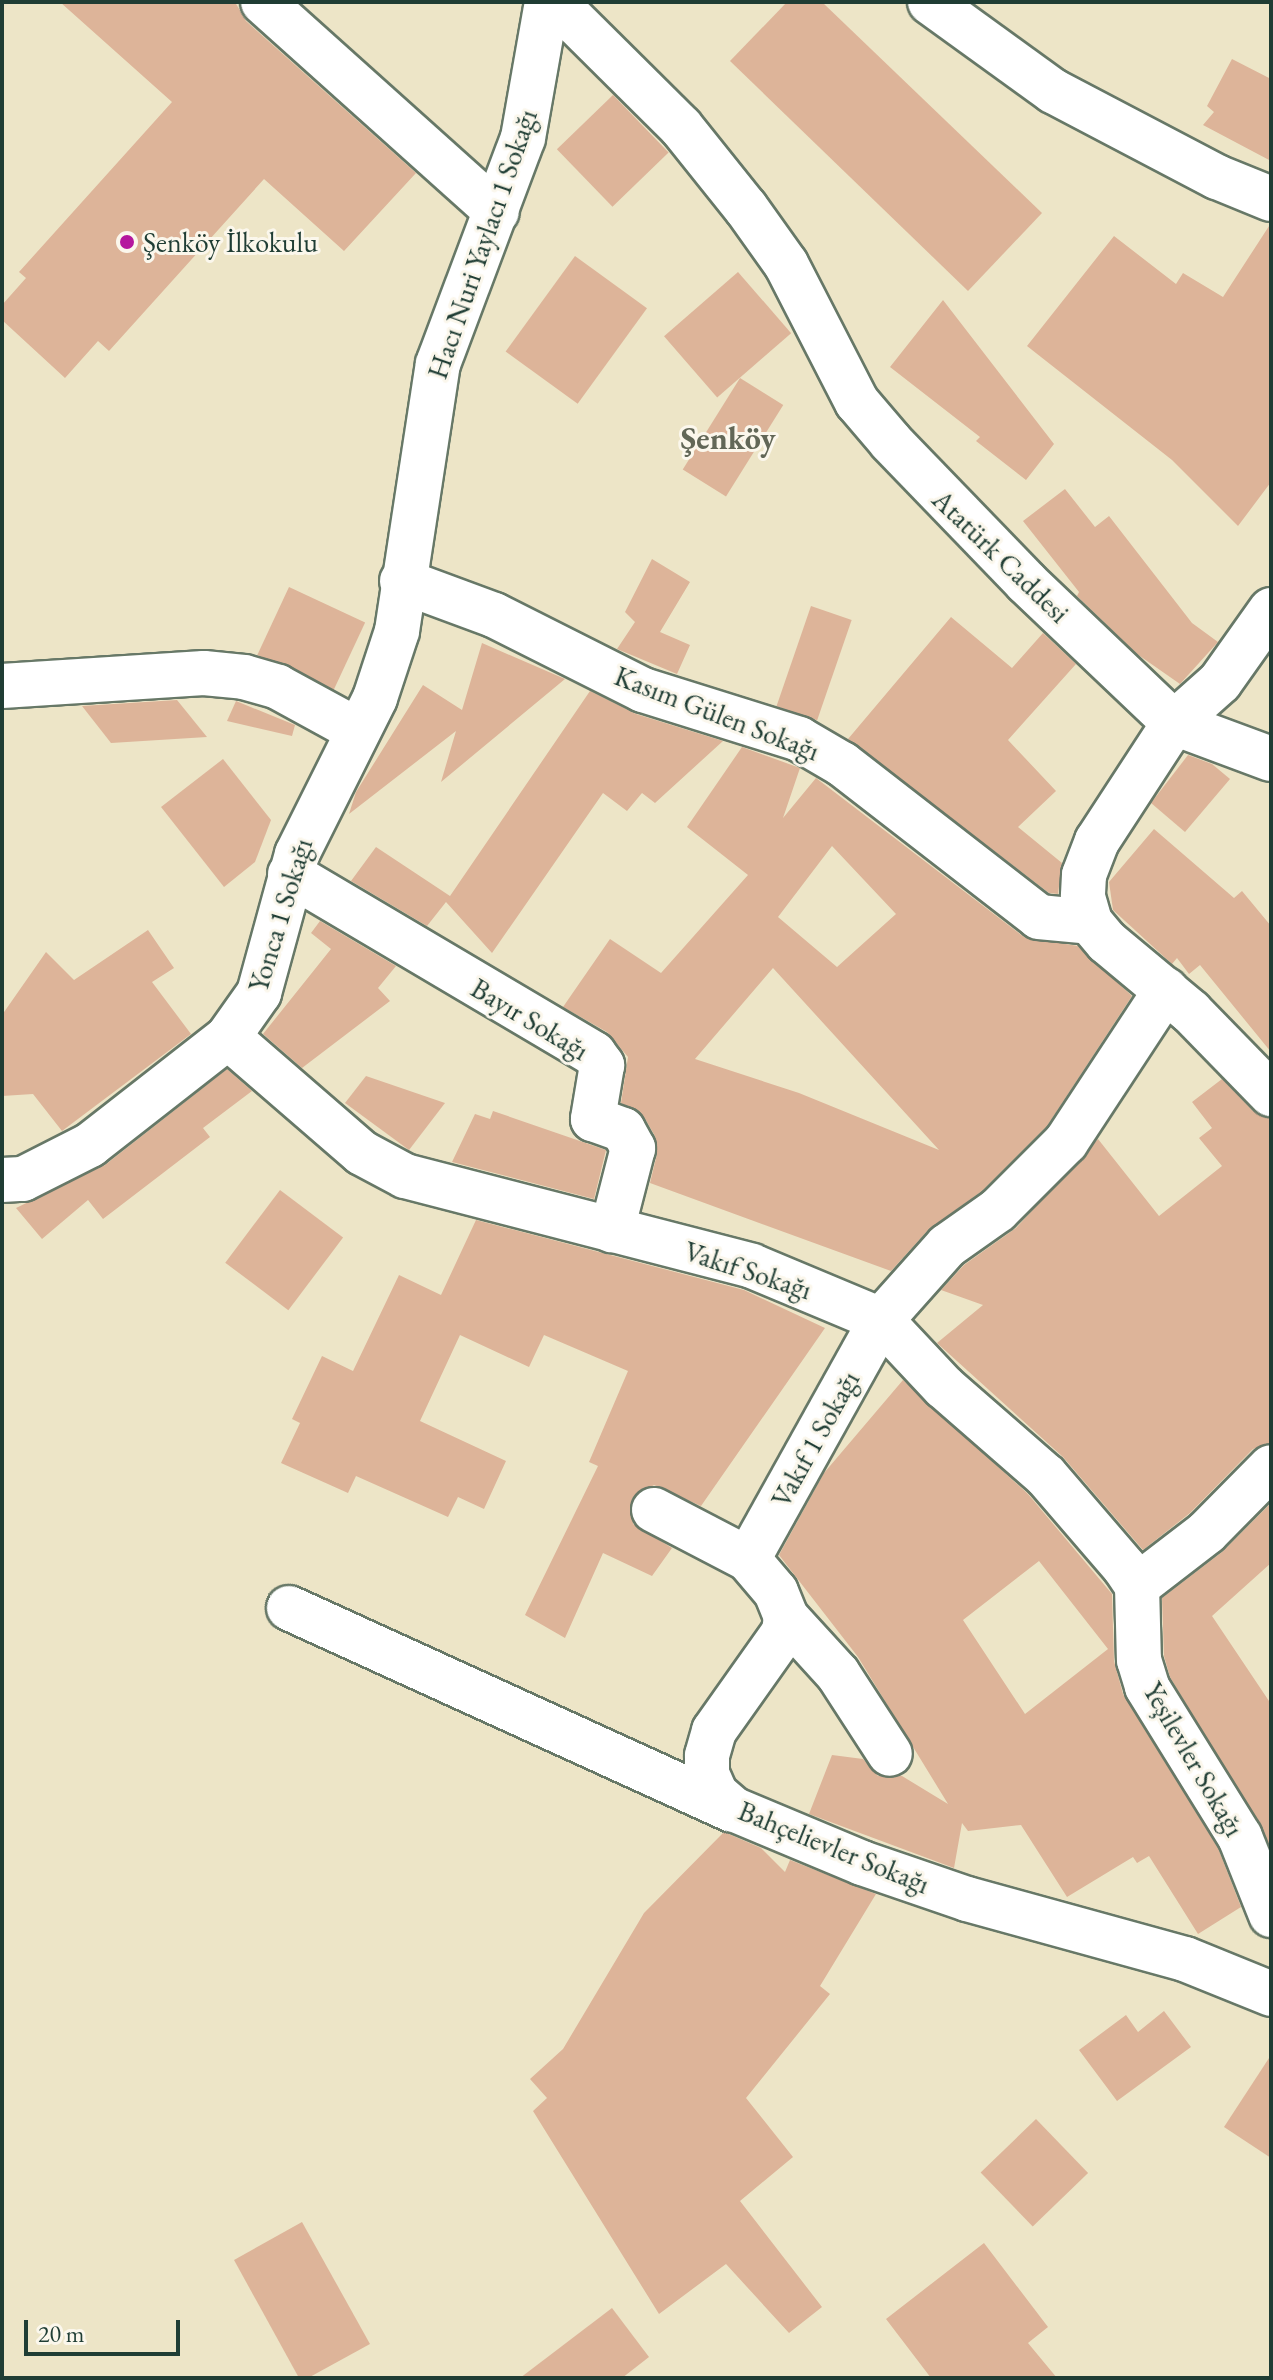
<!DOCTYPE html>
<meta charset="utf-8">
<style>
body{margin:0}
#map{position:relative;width:1273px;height:2380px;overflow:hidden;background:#ede5c7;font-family:"EB Garamond",serif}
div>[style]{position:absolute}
.building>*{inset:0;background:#ddb499;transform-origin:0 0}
.roads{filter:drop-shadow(2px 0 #677867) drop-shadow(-2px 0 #677867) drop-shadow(0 2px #677867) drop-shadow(0 -2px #677867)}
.minor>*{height:44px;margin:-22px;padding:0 22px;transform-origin:22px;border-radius:22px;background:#fff}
.dots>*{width:22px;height:22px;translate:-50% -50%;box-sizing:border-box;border:4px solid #fbf7ec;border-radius:50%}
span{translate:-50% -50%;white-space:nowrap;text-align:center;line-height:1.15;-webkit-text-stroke:6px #fbf7ec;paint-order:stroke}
.poi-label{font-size:28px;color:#1f3d34}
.left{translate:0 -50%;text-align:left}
.street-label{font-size:28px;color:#1f3d34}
.quarter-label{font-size:32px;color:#626757;font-weight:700}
.frame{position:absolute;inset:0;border:4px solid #1f3d34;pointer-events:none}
.scale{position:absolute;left:24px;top:2320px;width:156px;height:36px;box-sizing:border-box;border:4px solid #1f3d34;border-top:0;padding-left:10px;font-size:24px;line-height:28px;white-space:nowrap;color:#1f3d34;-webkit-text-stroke:6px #fbf7ec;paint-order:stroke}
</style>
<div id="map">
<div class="building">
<i style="clip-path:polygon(60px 2px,235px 2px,246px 21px,416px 173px,344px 251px,264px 179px,109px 351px,98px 341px,65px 378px,2px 320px,2px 305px,26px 278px,19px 272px,172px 102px)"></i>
<i style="clip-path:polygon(787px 2px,822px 2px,1042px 213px,968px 291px,730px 61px)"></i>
<i style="clip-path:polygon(1232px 59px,1271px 79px,1271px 161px,1203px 125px,1214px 112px,1207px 106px)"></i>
<i style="left:613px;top:95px;width:80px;height:78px;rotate:46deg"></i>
<i style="clip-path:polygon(1271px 223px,1271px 482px,1238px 526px,1172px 460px,1027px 346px,1114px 236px,1176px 284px,1183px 273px,1223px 297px)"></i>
<i style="left:575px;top:256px;width:89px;height:118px;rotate:36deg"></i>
<i style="left:738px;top:272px;width:81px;height:98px;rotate:49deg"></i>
<i style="clip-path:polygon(943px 300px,1054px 444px,1026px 480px,976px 441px,980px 437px,890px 367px)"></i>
<i style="left:740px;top:378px;width:51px;height:108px;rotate:32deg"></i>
<i style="clip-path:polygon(1065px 489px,1095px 527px,1109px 516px,1192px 623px,1218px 642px,1180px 684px,1137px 654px,1077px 596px,1079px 592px,1023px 521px)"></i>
<i style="clip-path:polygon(652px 559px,690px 582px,660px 632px,690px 645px,677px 674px,617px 649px,635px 622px,625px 612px)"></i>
<i style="left:289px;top:587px;width:84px;height:75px;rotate:25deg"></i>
<i style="left:811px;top:606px;width:43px;height:106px;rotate:19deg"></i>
<i style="clip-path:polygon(951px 617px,1012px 668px,1043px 633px,1076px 664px,1008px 740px,1056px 791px,1018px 827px,1062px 863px,1058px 894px,1049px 893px,848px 739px)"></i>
<i style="clip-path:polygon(482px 643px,565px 679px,441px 782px,456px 731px,349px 814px,356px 792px,423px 685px,462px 710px)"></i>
<i style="clip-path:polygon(590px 691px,636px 714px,723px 741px,655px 803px,642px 793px,627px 811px,603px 793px,492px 953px,446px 902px,427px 926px,351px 881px,376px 847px,450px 896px)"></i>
<i style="clip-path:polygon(177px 700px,207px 737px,111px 743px,82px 706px)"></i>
<i style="clip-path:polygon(236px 701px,295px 725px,292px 736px,227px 721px)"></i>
<i style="clip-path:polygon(evenodd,742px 747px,800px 768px,783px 818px,816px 778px,1024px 937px,1078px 946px,1132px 996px,1047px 1126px,982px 1191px,929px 1229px,891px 1271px,650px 1183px,657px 1154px,655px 1136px,644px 1117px,621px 1103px,628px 1057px,607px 1032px,563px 1007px,610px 939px,661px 973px,748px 875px,687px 827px,742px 747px,832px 846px,896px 914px,837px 967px,778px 917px,832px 846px,742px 747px,773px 968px,939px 1150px,799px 1093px,695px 1059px,773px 968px)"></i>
<i style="clip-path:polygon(1188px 755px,1212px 764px,1230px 779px,1185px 832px,1151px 803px)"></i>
<i style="clip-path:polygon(223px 759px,271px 820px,255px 862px,224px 887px,161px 807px)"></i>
<i style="clip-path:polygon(1154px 829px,1234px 898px,1242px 891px,1271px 926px,1271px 1052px,1200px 965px,1189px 974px,1177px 958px,1172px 964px,1113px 910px,1109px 882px)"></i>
<i style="clip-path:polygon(320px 921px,396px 966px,378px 988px,390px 1001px,302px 1068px,263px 1034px,331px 949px,311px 933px)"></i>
<i style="clip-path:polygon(148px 930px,174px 968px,152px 982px,191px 1034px,62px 1131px,33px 1094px,2px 1096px,2px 1015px,46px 952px,74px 980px)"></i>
<i style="clip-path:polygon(227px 1069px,252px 1091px,203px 1128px,210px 1137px,103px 1219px,88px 1200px,42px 1239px,16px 1208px,105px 1165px)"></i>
<i style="clip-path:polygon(366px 1076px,445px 1103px,409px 1150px,345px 1103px)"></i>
<i style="clip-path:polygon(1222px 1079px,1253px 1111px,1271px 1118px,1271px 1443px,1253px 1449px,1190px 1513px,1143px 1550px,1063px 1457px,937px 1343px,983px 1305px,941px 1290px,964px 1265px,1016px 1228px,1098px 1139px,1159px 1216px,1222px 1166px,1199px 1138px,1212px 1128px,1192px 1102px)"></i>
<i style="clip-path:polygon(493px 1111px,606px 1150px,594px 1199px,452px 1162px,475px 1114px,490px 1119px)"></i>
<i style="left:280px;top:1190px;width:79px;height:91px;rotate:37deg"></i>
<i style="clip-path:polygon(476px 1220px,744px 1290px,825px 1328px,701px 1506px,654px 1485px,632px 1498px,633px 1524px,672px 1548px,652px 1576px,603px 1553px,565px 1638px,525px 1615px,598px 1466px,589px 1462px,628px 1371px,544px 1335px,529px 1367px,460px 1335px,420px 1421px,506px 1461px,484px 1509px,458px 1497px,448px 1517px,356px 1476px,348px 1493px,281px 1463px,300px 1423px,292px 1419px,322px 1356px,353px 1371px,399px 1275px,441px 1295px)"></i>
<i style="clip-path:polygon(evenodd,903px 1380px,1028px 1494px,1112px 1594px,1114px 1661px,1123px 1694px,1218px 1848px,1241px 1907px,1198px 1934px,1149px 1856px,1137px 1863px,1133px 1857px,1067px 1897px,1021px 1825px,968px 1831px,962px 1823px,954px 1868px,809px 1814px,832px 1755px,863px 1759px,878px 1776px,902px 1776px,948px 1804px,858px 1657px,779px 1555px,824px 1473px,903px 1380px,1039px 1561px,1108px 1649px,1025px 1714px,963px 1620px,1039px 1561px)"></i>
<i style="clip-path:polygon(1271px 1503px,1271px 1563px,1212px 1616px,1271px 1704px,1271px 1847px,1170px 1677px,1164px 1656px,1162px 1598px,1222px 1552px)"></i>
<i style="clip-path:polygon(724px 1832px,761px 1848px,785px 1872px,790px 1860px,876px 1894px,820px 1986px,830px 1994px,746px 2098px,793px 2157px,740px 2201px,822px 2307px,789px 2333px,726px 2264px,659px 2314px,533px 2111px,547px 2098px,530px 2079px,563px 2049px,644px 1913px)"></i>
<i style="clip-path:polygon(1164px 2011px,1191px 2047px,1117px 2101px,1079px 2050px,1126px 2015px,1138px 2032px)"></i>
<i style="clip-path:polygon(1271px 2055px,1271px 2158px,1224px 2127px)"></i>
<i style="left:1036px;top:2119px;width:75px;height:77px;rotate:46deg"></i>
<i style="clip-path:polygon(302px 2222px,370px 2344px,308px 2378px,299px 2378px,234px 2260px)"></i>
<i style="clip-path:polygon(984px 2243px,1048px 2327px,1028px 2343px,1057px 2378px,931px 2378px,886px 2319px)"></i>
<i style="clip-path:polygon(612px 2308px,649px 2357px,622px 2378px,520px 2378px)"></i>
</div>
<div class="roads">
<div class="minor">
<i style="left:263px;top:2px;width:314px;rotate:41.9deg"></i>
<i style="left:555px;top:2px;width:177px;rotate:44.8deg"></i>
<i style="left:681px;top:127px;width:104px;rotate:51.3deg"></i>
<i style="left:746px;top:208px;width:69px;rotate:54.5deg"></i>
<i style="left:786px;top:264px;width:155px;rotate:62.8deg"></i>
<i style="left:857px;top:402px;width:52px;rotate:49.6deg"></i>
<i style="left:891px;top:442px;width:194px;rotate:46deg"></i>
<i style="left:1026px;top:582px;width:204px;rotate:43.6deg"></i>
<i style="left:1174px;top:723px;width:141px;rotate:123.1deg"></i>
<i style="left:1097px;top:841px;width:36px;rotate:111deg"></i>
<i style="left:1084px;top:875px;width:22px;rotate:93deg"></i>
<i style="left:1083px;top:897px;width:26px;rotate:74deg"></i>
<i style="left:1090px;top:922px;width:26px;rotate:50deg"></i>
<i style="left:1107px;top:942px;width:109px;rotate:39.8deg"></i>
<i style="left:1191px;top:1012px;width:115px;rotate:45.7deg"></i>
<i style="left:930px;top:2px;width:152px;rotate:35.9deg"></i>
<i style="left:1053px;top:91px;width:185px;rotate:27.7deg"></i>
<i style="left:1217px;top:177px;width:58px;rotate:22.2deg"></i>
<i style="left:402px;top:581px;width:98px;rotate:20.3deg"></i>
<i style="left:494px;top:615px;width:167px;rotate:26.7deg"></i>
<i style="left:643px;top:690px;width:164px;rotate:17.4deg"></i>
<i style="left:799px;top:739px;width:50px;rotate:30.2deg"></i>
<i style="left:842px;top:764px;width:249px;rotate:37.8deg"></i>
<i style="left:1039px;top:917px;width:51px;rotate:5.6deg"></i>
<i style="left:1271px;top:610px;width:88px;rotate:125.3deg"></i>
<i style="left:1220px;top:682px;width:62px;rotate:138.3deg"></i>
<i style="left:1174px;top:723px;width:103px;rotate:20.4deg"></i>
<i style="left:2px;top:686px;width:202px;rotate:-3.7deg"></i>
<i style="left:204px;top:673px;width:40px;rotate:5.7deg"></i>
<i style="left:244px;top:677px;width:35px;rotate:16deg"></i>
<i style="left:278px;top:687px;width:90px;rotate:28.6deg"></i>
<i style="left:290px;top:874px;width:353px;rotate:30.6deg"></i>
<i style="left:594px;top:1054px;width:14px;rotate:54deg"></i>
<i style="left:602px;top:1065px;width:55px;rotate:99.5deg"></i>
<i style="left:593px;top:1119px;width:32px;rotate:20deg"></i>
<i style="left:623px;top:1130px;width:21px;rotate:61deg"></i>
<i style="left:633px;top:1148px;width:85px;rotate:104.4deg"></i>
<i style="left:228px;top:1037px;width:177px;rotate:40.9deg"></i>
<i style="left:362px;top:1153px;width:49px;rotate:28.1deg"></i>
<i style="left:405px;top:1176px;width:358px;rotate:14.5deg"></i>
<i style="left:752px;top:1266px;width:140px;rotate:22.7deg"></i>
<i style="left:881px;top:1320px;width:99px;rotate:-48.3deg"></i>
<i style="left:947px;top:1246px;width:62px;rotate:-35.2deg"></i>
<i style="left:998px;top:1210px;width:96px;rotate:-45deg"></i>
<i style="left:1066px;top:1142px;width:182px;rotate:-56.7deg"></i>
<i style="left:2px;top:1180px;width:21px;rotate:-3deg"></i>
<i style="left:23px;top:1179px;width:75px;rotate:-26.9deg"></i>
<i style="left:90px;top:1145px;width:175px;rotate:-38deg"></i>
<i style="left:228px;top:1037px;width:54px;rotate:-54.8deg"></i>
<i style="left:259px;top:993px;width:144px;rotate:-74.7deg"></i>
<i style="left:297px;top:854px;width:174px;rotate:-63.4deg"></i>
<i style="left:375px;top:698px;width:71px;rotate:-71.8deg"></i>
<i style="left:397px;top:631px;width:270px;rotate:-81.3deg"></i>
<i style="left:438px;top:364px;width:241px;rotate:-69.4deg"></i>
<i style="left:523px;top:138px;width:138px;rotate:-80deg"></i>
<i style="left:654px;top:1510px;width:106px;rotate:27.5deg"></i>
<i style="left:748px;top:1559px;width:43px;rotate:49.7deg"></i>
<i style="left:776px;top:1592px;width:27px;rotate:68deg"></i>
<i style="left:786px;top:1617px;width:15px;rotate:98deg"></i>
<i style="left:784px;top:1632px;width:121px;rotate:125.3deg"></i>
<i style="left:714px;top:1731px;width:26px;rotate:106deg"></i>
<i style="left:707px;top:1756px;width:18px;rotate:90deg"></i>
<i style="left:707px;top:1774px;width:22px;rotate:66deg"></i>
<i style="left:716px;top:1794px;width:23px;rotate:41deg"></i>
<i style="left:733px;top:1809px;width:140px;rotate:22.7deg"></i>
<i style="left:862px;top:1863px;width:111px;rotate:18.9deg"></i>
<i style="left:967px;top:1899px;width:226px;rotate:15.4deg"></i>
<i style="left:1185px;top:1959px;width:93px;rotate:22.1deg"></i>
<i style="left:748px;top:1559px;width:274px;rotate:-60.9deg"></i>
<i style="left:881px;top:1320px;width:92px;rotate:46.8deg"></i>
<i style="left:944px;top:1387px;width:135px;rotate:41.1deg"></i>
<i style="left:1046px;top:1476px;width:121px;rotate:49.3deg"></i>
<i style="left:1125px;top:1568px;width:22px;rotate:56deg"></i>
<i style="left:1137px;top:1586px;width:74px;rotate:88.5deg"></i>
<i style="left:1139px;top:1660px;width:28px;rotate:73deg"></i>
<i style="left:1147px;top:1687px;width:176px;rotate:58.2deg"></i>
<i style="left:1240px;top:1837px;width:84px;rotate:68.3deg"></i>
<i style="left:1137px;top:1586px;width:88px;rotate:-37.6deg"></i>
<i style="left:1207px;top:1532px;width:91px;rotate:-45.4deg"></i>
<i style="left:289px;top:1608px;width:486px;rotate:24.5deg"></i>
<i style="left:786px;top:1617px;width:77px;rotate:47.6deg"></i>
<i style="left:838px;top:1674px;width:95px;rotate:57deg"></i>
</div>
</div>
<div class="dots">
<i style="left:127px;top:242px;background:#b5179e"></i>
</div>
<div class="poi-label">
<span class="left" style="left:143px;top:242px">Şenköy İlkokulu</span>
</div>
<div class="street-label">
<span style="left:482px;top:244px;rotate:-71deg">Hacı Nuri Yaylacı 1 Sokağı</span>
<span style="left:1001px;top:556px;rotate:44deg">Atatürk Caddesi</span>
<span style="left:717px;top:713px;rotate:21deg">Kasım Gülen Sokağı</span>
<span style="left:280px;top:915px;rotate:-73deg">Yonca 1 Sokağı</span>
<span style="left:530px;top:1019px;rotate:31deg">Bayır Sokağı</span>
<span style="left:748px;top:1270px;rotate:18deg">Vakıf Sokağı</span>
<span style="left:815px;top:1439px;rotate:-61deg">Vakıf 1 Sokağı</span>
<span style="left:1194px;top:1759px;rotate:60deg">Yeşilevler Sokağı</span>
<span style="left:834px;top:1847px;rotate:22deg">Bahçelievler Sokağı</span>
</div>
<div class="quarter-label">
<span style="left:728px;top:438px">Şenköy</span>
</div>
<div class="frame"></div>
<div class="scale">20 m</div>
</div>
